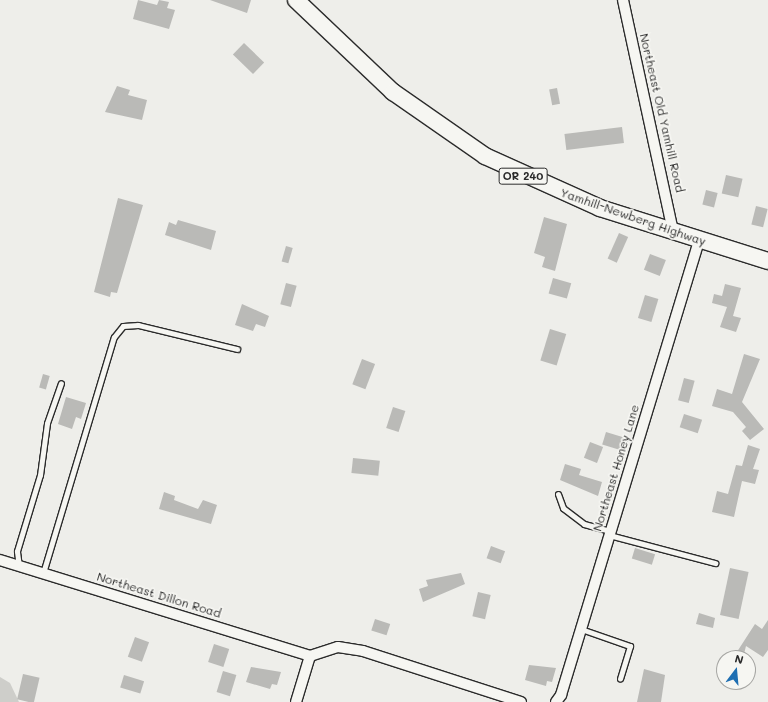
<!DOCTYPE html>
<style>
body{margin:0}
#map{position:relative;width:768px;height:702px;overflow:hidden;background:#eeeeea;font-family:Mali,sans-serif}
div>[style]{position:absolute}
.green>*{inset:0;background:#cececa}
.building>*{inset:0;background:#babab7;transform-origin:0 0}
.roads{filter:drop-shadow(1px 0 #2b2b2b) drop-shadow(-1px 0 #2b2b2b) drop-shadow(0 1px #2b2b2b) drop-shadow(0 -1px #2b2b2b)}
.service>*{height:5px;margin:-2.5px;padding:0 2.5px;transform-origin:2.5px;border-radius:2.5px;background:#f6f6f2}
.minor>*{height:10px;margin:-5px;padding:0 5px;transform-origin:5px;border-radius:5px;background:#f6f6f2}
.primary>*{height:16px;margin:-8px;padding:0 8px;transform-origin:8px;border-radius:8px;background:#f6f6f2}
span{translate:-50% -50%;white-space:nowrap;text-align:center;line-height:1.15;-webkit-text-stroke:3.5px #f6f6f2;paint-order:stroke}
.shield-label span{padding:1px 3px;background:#f6f6f2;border:1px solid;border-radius:3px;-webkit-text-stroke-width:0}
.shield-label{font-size:11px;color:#2b2b2b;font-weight:700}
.street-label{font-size:12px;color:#2b2b2b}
.north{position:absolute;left:716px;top:650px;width:40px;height:40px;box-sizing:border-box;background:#f6f6f2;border:1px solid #a5a5a2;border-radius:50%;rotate:16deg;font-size:11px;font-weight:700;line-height:16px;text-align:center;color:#2b2b2b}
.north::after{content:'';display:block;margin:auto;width:14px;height:18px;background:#1f6fb2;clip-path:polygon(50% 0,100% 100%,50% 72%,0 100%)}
</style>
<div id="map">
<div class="green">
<i style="clip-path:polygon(0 677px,10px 683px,19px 702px,0 702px)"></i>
</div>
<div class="building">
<i style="clip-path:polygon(138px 0,157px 5px,159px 0,169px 2px,167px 8px,175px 10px,169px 29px,133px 19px)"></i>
<i style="clip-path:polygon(210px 0,251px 0,247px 13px)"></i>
<i style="left:244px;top:43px;width:28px;height:16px;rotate:44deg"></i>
<i style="clip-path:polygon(117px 86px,130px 90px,128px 95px,147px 100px,142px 120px,105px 112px)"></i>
<i style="left:557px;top:88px;width:16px;height:8px;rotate:79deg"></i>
<i style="left:622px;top:127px;width:16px;height:58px;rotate:83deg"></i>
<i style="left:726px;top:175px;width:17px;height:19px;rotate:13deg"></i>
<i style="left:706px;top:190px;width:12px;height:15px;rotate:14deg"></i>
<i style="clip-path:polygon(118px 198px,143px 205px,117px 293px,111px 292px,110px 297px,94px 292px)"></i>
<i style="left:756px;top:206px;width:12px;height:19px;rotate:14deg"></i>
<i style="clip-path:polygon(544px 217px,567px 224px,555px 271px,542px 267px,545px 257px,534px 253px)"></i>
<i style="clip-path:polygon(178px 220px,216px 231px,211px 250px,165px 235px,169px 222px,176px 225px)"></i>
<i style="left:619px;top:233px;width:10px;height:28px;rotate:24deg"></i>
<i style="left:286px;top:246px;width:7px;height:16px;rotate:16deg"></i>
<i style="left:650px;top:254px;width:17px;height:17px;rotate:21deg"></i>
<i style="left:553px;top:278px;width:19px;height:16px;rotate:16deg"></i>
<i style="left:286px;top:283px;width:11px;height:22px;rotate:15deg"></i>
<i style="clip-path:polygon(725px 284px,741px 288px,733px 316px,741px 318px,736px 332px,720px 327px,727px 307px,712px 303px,714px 294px,722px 296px)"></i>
<i style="left:645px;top:295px;width:14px;height:24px;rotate:17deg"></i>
<i style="clip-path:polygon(242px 304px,269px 316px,265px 327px,256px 324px,253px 331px,235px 325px)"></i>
<i style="left:550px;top:329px;width:17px;height:33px;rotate:17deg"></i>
<i style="clip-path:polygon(744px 354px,760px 359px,742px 402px,764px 429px,750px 440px,742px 431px,746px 427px,733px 412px,712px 406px,717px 389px,732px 394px)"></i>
<i style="left:362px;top:359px;width:14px;height:27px;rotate:21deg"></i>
<i style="left:43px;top:374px;width:7px;height:14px;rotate:16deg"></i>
<i style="left:684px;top:378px;width:11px;height:23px;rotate:15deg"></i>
<i style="clip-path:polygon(66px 397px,86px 403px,81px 419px,76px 417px,72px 429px,58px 424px)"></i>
<i style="left:393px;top:407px;width:13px;height:22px;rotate:18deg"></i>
<i style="left:684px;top:414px;width:19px;height:14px;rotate:18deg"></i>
<i style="left:606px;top:432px;width:24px;height:13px;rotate:17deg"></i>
<i style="left:590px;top:442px;width:14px;height:17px;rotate:21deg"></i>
<i style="clip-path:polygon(748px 445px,760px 449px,753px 469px,759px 470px,755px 484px,742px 481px,734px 517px,712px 512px,717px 491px,728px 494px,736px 465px,742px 466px)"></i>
<i style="left:353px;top:458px;width:27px;height:15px;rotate:6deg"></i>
<i style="clip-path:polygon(565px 464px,581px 469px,579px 475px,602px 482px,598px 496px,560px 480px)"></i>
<i style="clip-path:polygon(164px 492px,175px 496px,174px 500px,198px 509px,203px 500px,217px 505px,211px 524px,159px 509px)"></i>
<i style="left:491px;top:546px;width:15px;height:13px;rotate:20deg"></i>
<i style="left:635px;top:548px;width:21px;height:11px;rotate:17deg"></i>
<i style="left:730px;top:568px;width:19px;height:48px;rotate:12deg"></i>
<i style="clip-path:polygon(461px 573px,465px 584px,423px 602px,419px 589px,428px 586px,426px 580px)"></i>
<i style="left:478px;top:592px;width:13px;height:25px;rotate:13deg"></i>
<i style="clip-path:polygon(699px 613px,715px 618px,713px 628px,696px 624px)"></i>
<i style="left:375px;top:619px;width:16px;height:12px;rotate:18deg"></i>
<i style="clip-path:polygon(768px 620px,768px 650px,763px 657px,746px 646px,743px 658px,733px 658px,755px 624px,762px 629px)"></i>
<i style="left:135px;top:637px;width:15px;height:21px;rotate:20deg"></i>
<i style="left:214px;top:644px;width:16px;height:19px;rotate:18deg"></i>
<i style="clip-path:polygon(529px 665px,556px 668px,552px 682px,547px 681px,546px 686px,525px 680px)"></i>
<i style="clip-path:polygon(251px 667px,281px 672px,277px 685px,272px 684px,270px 689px,246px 682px)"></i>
<i style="clip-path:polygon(644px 669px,665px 675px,661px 702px,637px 702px)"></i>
<i style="left:223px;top:671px;width:14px;height:22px;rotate:17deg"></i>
<i style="left:23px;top:674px;width:17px;height:26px;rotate:13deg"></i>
<i style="left:124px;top:675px;width:21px;height:13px;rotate:17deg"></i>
</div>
<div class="roads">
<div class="service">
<i style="left:558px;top:494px;width:15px;rotate:70deg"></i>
<i style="left:563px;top:508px;width:26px;rotate:37deg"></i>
<i style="left:584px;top:524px;width:27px;rotate:15deg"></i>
<i style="left:609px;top:535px;width:110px;rotate:14.8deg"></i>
<i style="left:19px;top:566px;width:15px;rotate:-98deg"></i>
<i style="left:17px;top:551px;width:79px;rotate:-73.2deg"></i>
<i style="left:40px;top:475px;width:52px;rotate:-82.3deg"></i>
<i style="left:47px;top:423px;width:42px;rotate:-70.7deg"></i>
<i style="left:43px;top:573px;width:246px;rotate:-73.3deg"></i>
<i style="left:114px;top:337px;width:14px;rotate:-51deg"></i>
<i style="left:123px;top:326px;width:15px;rotate:-4deg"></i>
<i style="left:138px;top:325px;width:102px;rotate:13.6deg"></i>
<i style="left:581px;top:629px;width:52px;rotate:19.1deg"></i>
<i style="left:630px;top:646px;width:34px;rotate:107deg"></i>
</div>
<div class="minor">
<i style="left:623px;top:0;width:237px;rotate:77.8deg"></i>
<i style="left:0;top:560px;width:325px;rotate:17.2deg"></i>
<i style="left:296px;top:702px;width:48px;rotate:-73.1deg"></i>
<i style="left:310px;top:656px;width:29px;rotate:-18deg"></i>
<i style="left:338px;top:647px;width:25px;rotate:9deg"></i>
<i style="left:363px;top:651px;width:166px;rotate:17.9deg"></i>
<i style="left:556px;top:702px;width:9px;rotate:-54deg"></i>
<i style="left:561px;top:695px;width:475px;rotate:-73.1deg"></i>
</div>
<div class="primary">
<i style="left:296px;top:0;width:134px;rotate:43.5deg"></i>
<i style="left:393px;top:92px;width:112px;rotate:34.8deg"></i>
<i style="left:485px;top:156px;width:126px;rotate:24.3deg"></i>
<i style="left:600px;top:208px;width:176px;rotate:17.5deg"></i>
</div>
</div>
<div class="shield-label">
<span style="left:523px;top:176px">OR 240</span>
</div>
<div class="street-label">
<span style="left:662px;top:113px;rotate:77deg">Northeast Old Yamhill Road</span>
<span style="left:633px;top:217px;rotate:19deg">Yamhill-Newberg Highway</span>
<span style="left:616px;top:468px;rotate:-73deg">Northeast Honey Lane</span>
<span style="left:159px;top:595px;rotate:17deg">Northeast Dillon Road</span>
</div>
<div class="north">N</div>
</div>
